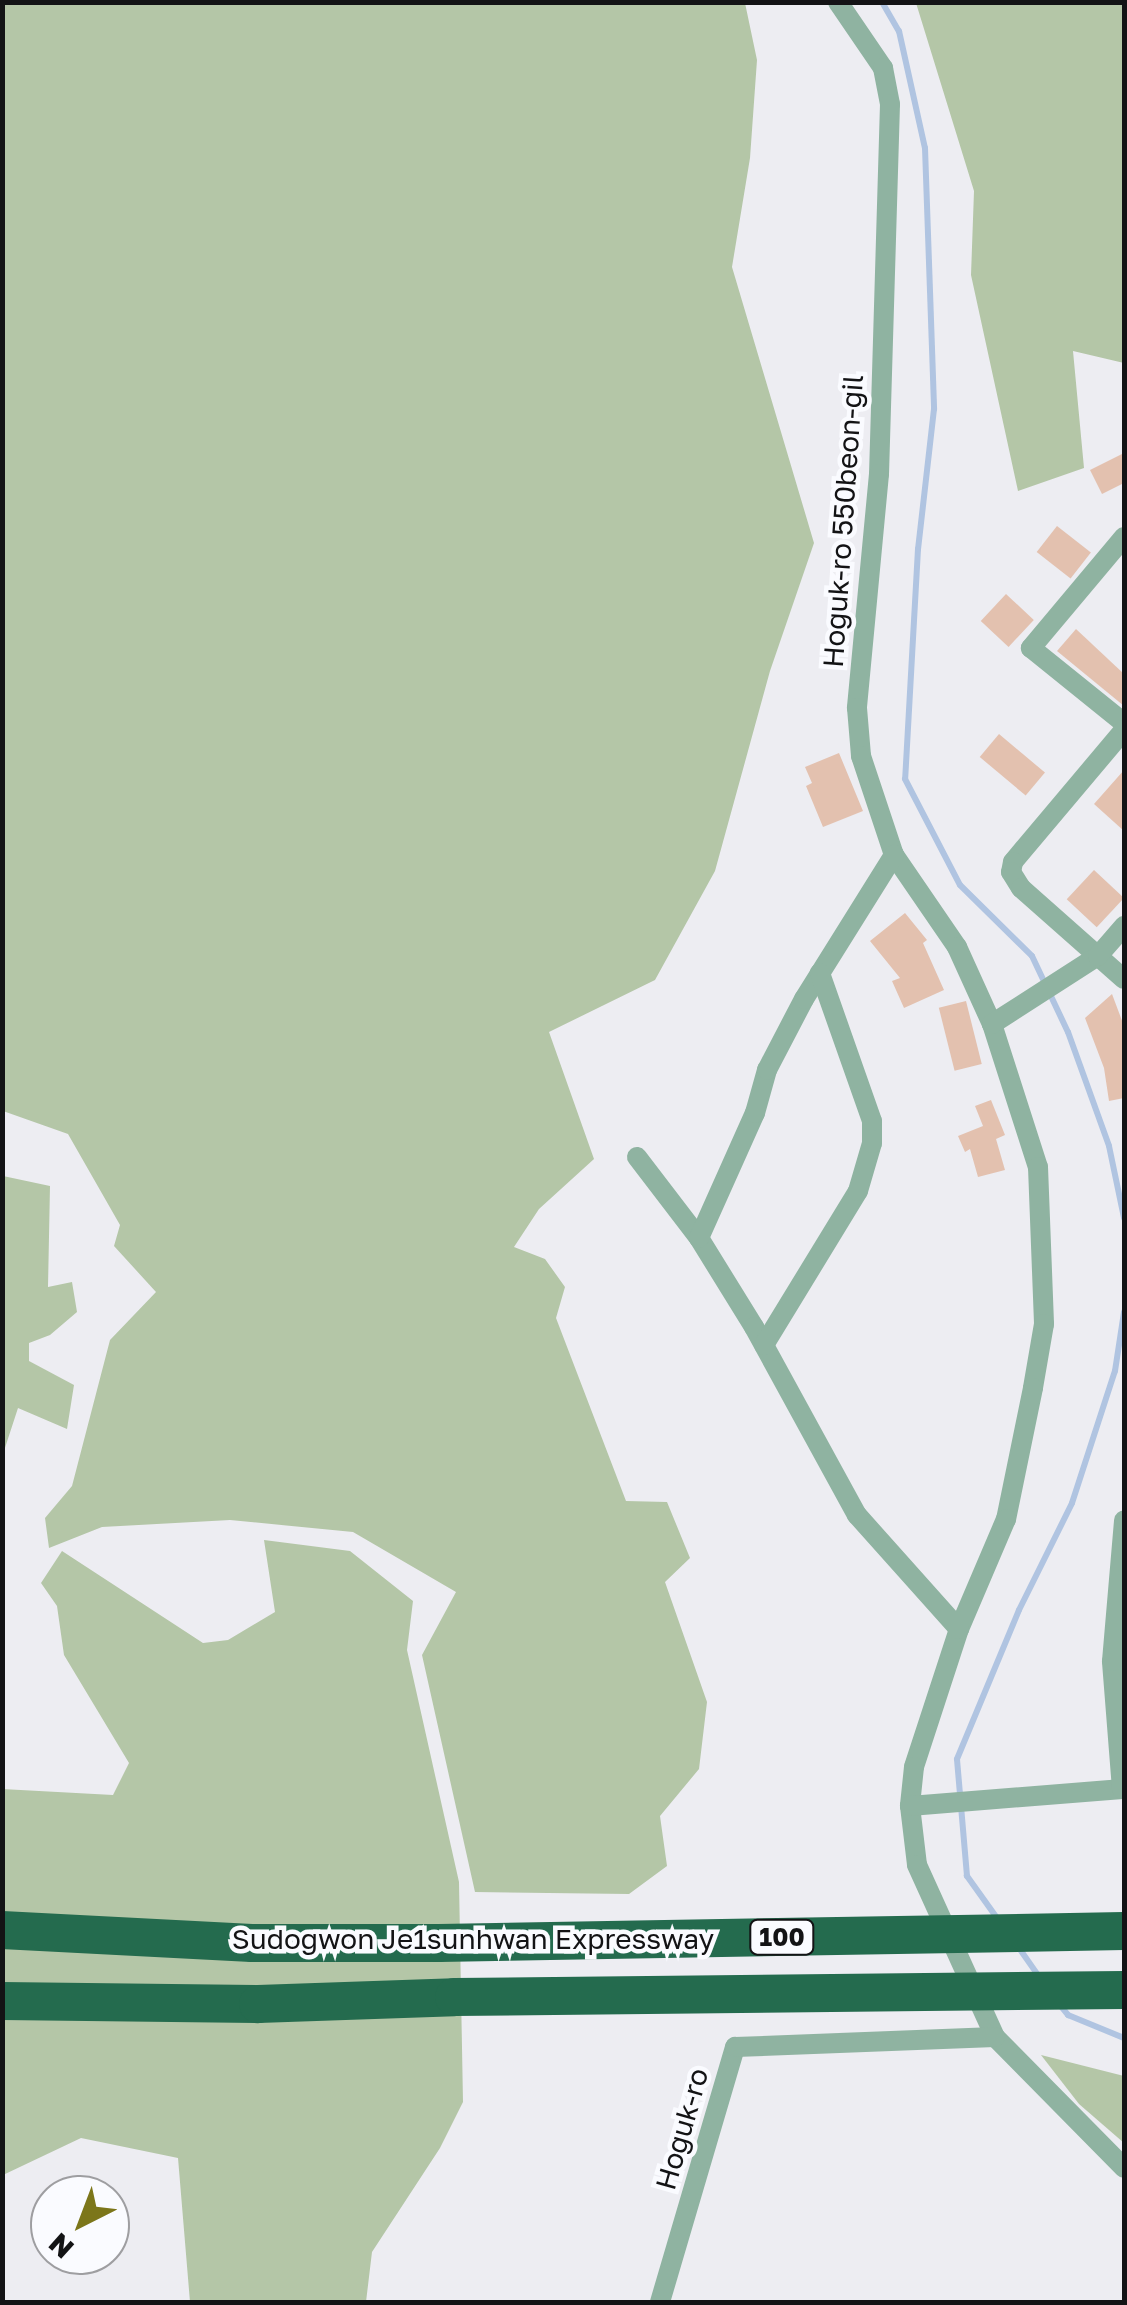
<!DOCTYPE html>
<style>
body{margin:0}
#map{position:relative;width:1127px;height:2305px;overflow:hidden;background:#ededf2;font-family:"Golos Text",sans-serif}
div>[style]{position:absolute}
.forest>*{inset:0;background:#b4c6a7}
.stream>*{height:6px;margin:-3px;padding:0 3px;transform-origin:3px;border-radius:3px;background:#b0c4e1}
.building>*{inset:0;background:#e3c1af;transform-origin:0 0}
.minor>*{height:20px;margin:-10px;padding:0 10px;transform-origin:10px;border-radius:10px;background:#8fb3a1}
.motorway>*{height:38px;margin:-19px;padding:0 19px;transform-origin:19px;border-radius:19px;background:#246b4e}
.motorway-bridge>*{height:38px;margin:-19px;padding:0 19px;transform-origin:19px;border-radius:19px;background:#246b4e}
span{translate:-50% -50%;white-space:nowrap;text-align:center;line-height:1.15;-webkit-text-stroke:9px #fafbff;paint-order:stroke}
.shield-label span{padding:2px 8px;background:#fafbff;border:2px solid;border-radius:8px;-webkit-text-stroke-width:0}
.shield-label{font-size:25px;color:#131315;font-weight:700}
.street-label{font-size:28px;color:#131315}
.frame{position:absolute;inset:0;border:5px solid #131315;pointer-events:none}
.north{position:absolute;left:30px;top:2175px;width:100px;height:100px;box-sizing:border-box;background:#fafbff;border:2px solid #9e9ea1;border-radius:50%;rotate:222deg;font-size:28px;font-weight:700;line-height:40px;text-align:center;color:#131315}
.north::after{content:'';display:block;margin:auto;width:35px;height:45px;background:#7c761a;clip-path:polygon(50% 0,100% 100%,50% 72%,0 100%)}
</style>
<div id="map">
<div class="forest">
<i style="clip-path:polygon(3px 2px,745px 3px,757px 60px,750px 158px,732px 267px,814px 543px,770px 671px,715px 871px,655px 980px,549px 1032px,594px 1159px,539px 1209px,514px 1247px,545px 1259px,565px 1287px,556px 1318px,626px 1501px,667px 1502px,690px 1558px,665px 1582px,707px 1702px,699px 1769px,660px 1816px,667px 1866px,629px 1894px,475px 1892px,422px 1655px,456px 1592px,353px 1532px,230px 1520px,102px 1527px,49px 1548px,45px 1518px,72px 1486px,110px 1340px,156px 1292px,114px 1246px,120px 1225px,68px 1134px,3px 1111px)"></i>
<i style="clip-path:polygon(916px 3px,1124px 3px,1124px 363px,1073px 351px,1084px 468px,1018px 491px,971px 275px,974px 191px)"></i>
<i style="clip-path:polygon(3px 1176px,50px 1186px,48px 1287px,72px 1282px,77px 1312px,50px 1335px,29px 1343px,29px 1361px,74px 1385px,67px 1429px,18px 1408px,3px 1454px)"></i>
<i style="clip-path:polygon(264px 1540px,350px 1551px,413px 1601px,407px 1650px,459px 1882px,463px 2102px,440px 2148px,372px 2252px,366px 2302px,190px 2302px,178px 2158px,81px 2138px,3px 2175px,2px 1789px,113px 1795px,129px 1763px,64px 1655px,57px 1606px,41px 1583px,62px 1551px,203px 1643px,228px 1640px,275px 1612px)"></i>
<i style="clip-path:polygon(1041px 2055px,1124px 2076px,1124px 2143px,1079px 2104px)"></i>
</div>
<div class="stream">
<i style="left:882px;top:2px;width:34px;rotate:60deg"></i>
<i style="left:899px;top:31px;width:120px;rotate:77.5deg"></i>
<i style="left:925px;top:148px;width:261px;rotate:88deg"></i>
<i style="left:934px;top:409px;width:141px;rotate:96.5deg"></i>
<i style="left:918px;top:549px;width:230px;rotate:93.2deg"></i>
<i style="left:905px;top:779px;width:119px;rotate:62.6deg"></i>
<i style="left:960px;top:885px;width:101px;rotate:44.6deg"></i>
<i style="left:1032px;top:956px;width:84px;rotate:64.7deg"></i>
<i style="left:1068px;top:1032px;width:121px;rotate:70.2deg"></i>
<i style="left:1109px;top:1146px;width:74px;rotate:78.2deg"></i>
<i style="left:997px;top:1918px;width:52px;rotate:-125.5deg"></i>
<i style="left:967px;top:1876px;width:117px;rotate:-94.9deg"></i>
<i style="left:957px;top:1759px;width:161px;rotate:-67.4deg"></i>
<i style="left:1019px;top:1610px;width:119px;rotate:-63.6deg"></i>
<i style="left:1072px;top:1503px;width:139px;rotate:-72deg"></i>
<i style="left:1115px;top:1371px;width:60px;rotate:-81.3deg"></i>
<i style="left:1019px;top:1948px;width:38px;rotate:55deg"></i>
<i style="left:1060px;top:2005px;width:13px;rotate:51deg"></i>
<i style="left:1068px;top:2015px;width:61px;rotate:22.3deg"></i>
</div>
<div class="building">
<i style="clip-path:polygon(1124px 453px,1124px 483px,1102px 494px,1090px 470px)"></i>
<i style="left:1057px;top:526px;width:43px;height:33px;rotate:38deg"></i>
<i style="left:1006px;top:594px;width:38px;height:37px;rotate:43deg"></i>
<i style="clip-path:polygon(1076px 629px,1124px 674px,1124px 706px,1057px 651px)"></i>
<i style="left:999px;top:734px;width:60px;height:30px;rotate:40deg"></i>
<i style="clip-path:polygon(839px 753px,863px 811px,823px 827px,806px 786px,812px 783px,805px 767px)"></i>
<i style="clip-path:polygon(1124px 770px,1124px 831px,1094px 804px)"></i>
<i style="left:1094px;top:870px;width:41px;height:40px;rotate:43deg"></i>
<i style="clip-path:polygon(905px 913px,927px 940px,923px 943px,944px 990px,904px 1008px,892px 981px,900px 978px,870px 941px)"></i>
<i style="clip-path:polygon(1112px 994px,1124px 1026px,1124px 1098px,1109px 1101px,1104px 1068px,1085px 1018px)"></i>
<i style="left:966px;top:1001px;width:65px;height:28px;rotate:76deg"></i>
<i style="clip-path:polygon(991px 1100px,1005px 1135px,996px 1139px,1005px 1170px,978px 1177px,970px 1149px,965px 1152px,958px 1136px,983px 1126px,975px 1106px)"></i>
</div>
<div class="minor">
<i style="left:838px;top:2px;width:80px;rotate:55.7deg"></i>
<i style="left:883px;top:68px;width:37px;rotate:79deg"></i>
<i style="left:890px;top:104px;width:370px;rotate:91.7deg"></i>
<i style="left:879px;top:474px;width:235px;rotate:95.4deg"></i>
<i style="left:857px;top:708px;width:48px;rotate:85.2deg"></i>
<i style="left:861px;top:756px;width:104px;rotate:71.6deg"></i>
<i style="left:894px;top:855px;width:112px;rotate:55.6deg"></i>
<i style="left:957px;top:947px;width:85px;rotate:65.6deg"></i>
<i style="left:992px;top:1024px;width:150px;rotate:72.2deg"></i>
<i style="left:1038px;top:1167px;width:157px;rotate:87.8deg"></i>
<i style="left:1044px;top:1324px;width:65px;rotate:99.8deg"></i>
<i style="left:1033px;top:1388px;width:134px;rotate:101.6deg"></i>
<i style="left:1006px;top:1519px;width:120px;rotate:113.1deg"></i>
<i style="left:959px;top:1629px;width:145px;rotate:108.1deg"></i>
<i style="left:914px;top:1767px;width:39px;rotate:96deg"></i>
<i style="left:910px;top:1806px;width:59px;rotate:83.2deg"></i>
<i style="left:917px;top:1865px;width:189px;rotate:65.6deg"></i>
<i style="left:995px;top:2037px;width:184px;rotate:45.4deg"></i>
<i style="left:1124px;top:537px;width:145px;rotate:130deg"></i>
<i style="left:1031px;top:648px;width:119px;rotate:38.9deg"></i>
<i style="left:1124px;top:730px;width:172px;rotate:130.1deg"></i>
<i style="left:1013px;top:862px;width:10px;rotate:101deg"></i>
<i style="left:1011px;top:872px;width:19px;rotate:58deg"></i>
<i style="left:1021px;top:888px;width:137px;rotate:41.5deg"></i>
<i style="left:992px;top:1024px;width:126px;rotate:-32.7deg"></i>
<i style="left:1098px;top:956px;width:40px;rotate:-49deg"></i>
<i style="left:637px;top:1157px;width:102px;rotate:52.6deg"></i>
<i style="left:699px;top:1238px;width:105px;rotate:58.3deg"></i>
<i style="left:754px;top:1327px;width:214px;rotate:61.3deg"></i>
<i style="left:857px;top:1515px;width:153px;rotate:48.2deg"></i>
<i style="left:699px;top:1238px;width:137px;rotate:-65.9deg"></i>
<i style="left:755px;top:1113px;width:45px;rotate:-74.4deg"></i>
<i style="left:767px;top:1070px;width:80px;rotate:-62.5deg"></i>
<i style="left:804px;top:999px;width:170px;rotate:-58deg"></i>
<i style="left:764px;top:1345px;width:180px;rotate:-58.6deg"></i>
<i style="left:858px;top:1191px;width:50px;rotate:-73.7deg"></i>
<i style="left:872px;top:1143px;width:22px;rotate:-90deg"></i>
<i style="left:872px;top:1121px;width:157px;rotate:-109.4deg"></i>
<i style="left:910px;top:1806px;width:213px;rotate:-4.6deg"></i>
<i style="left:1122px;top:1789px;width:128px;rotate:-94.5deg"></i>
<i style="left:1112px;top:1661px;width:141px;rotate:-85.1deg"></i>
<i style="left:660px;top:2302px;width:266px;rotate:-73.6deg"></i>
<i style="left:735px;top:2047px;width:260px;rotate:-2.2deg"></i>
</div>
<div class="motorway">
<i style="left:2px;top:1930px;width:250px;rotate:3deg"></i>
<i style="left:252px;top:1943px;width:187px"></i>
<i style="left:2px;top:2001px;width:256px;rotate:0.7deg"></i>
<i style="left:258px;top:2004px;width:196px;rotate:-2deg"></i>
</div>
<div class="motorway-bridge">
<i style="left:439px;top:1943px;width:685px;rotate:-1deg"></i>
<i style="left:454px;top:1997px;width:670px;rotate:-0.6deg"></i>
</div>
<div class="shield-label">
<span style="left:782px;top:1937px">100</span>
</div>
<div class="street-label">
<span style="left:843px;top:521px;rotate:-86deg">Hoguk-ro 550beon-gil</span>
<span style="left:473px;top:1939px">Sudogwon Je1sunhwan Expressway</span>
<span style="left:682px;top:2129px;rotate:-74deg">Hoguk-ro</span>
</div>
<div class="frame"></div>
<div class="north">N</div>
</div>
